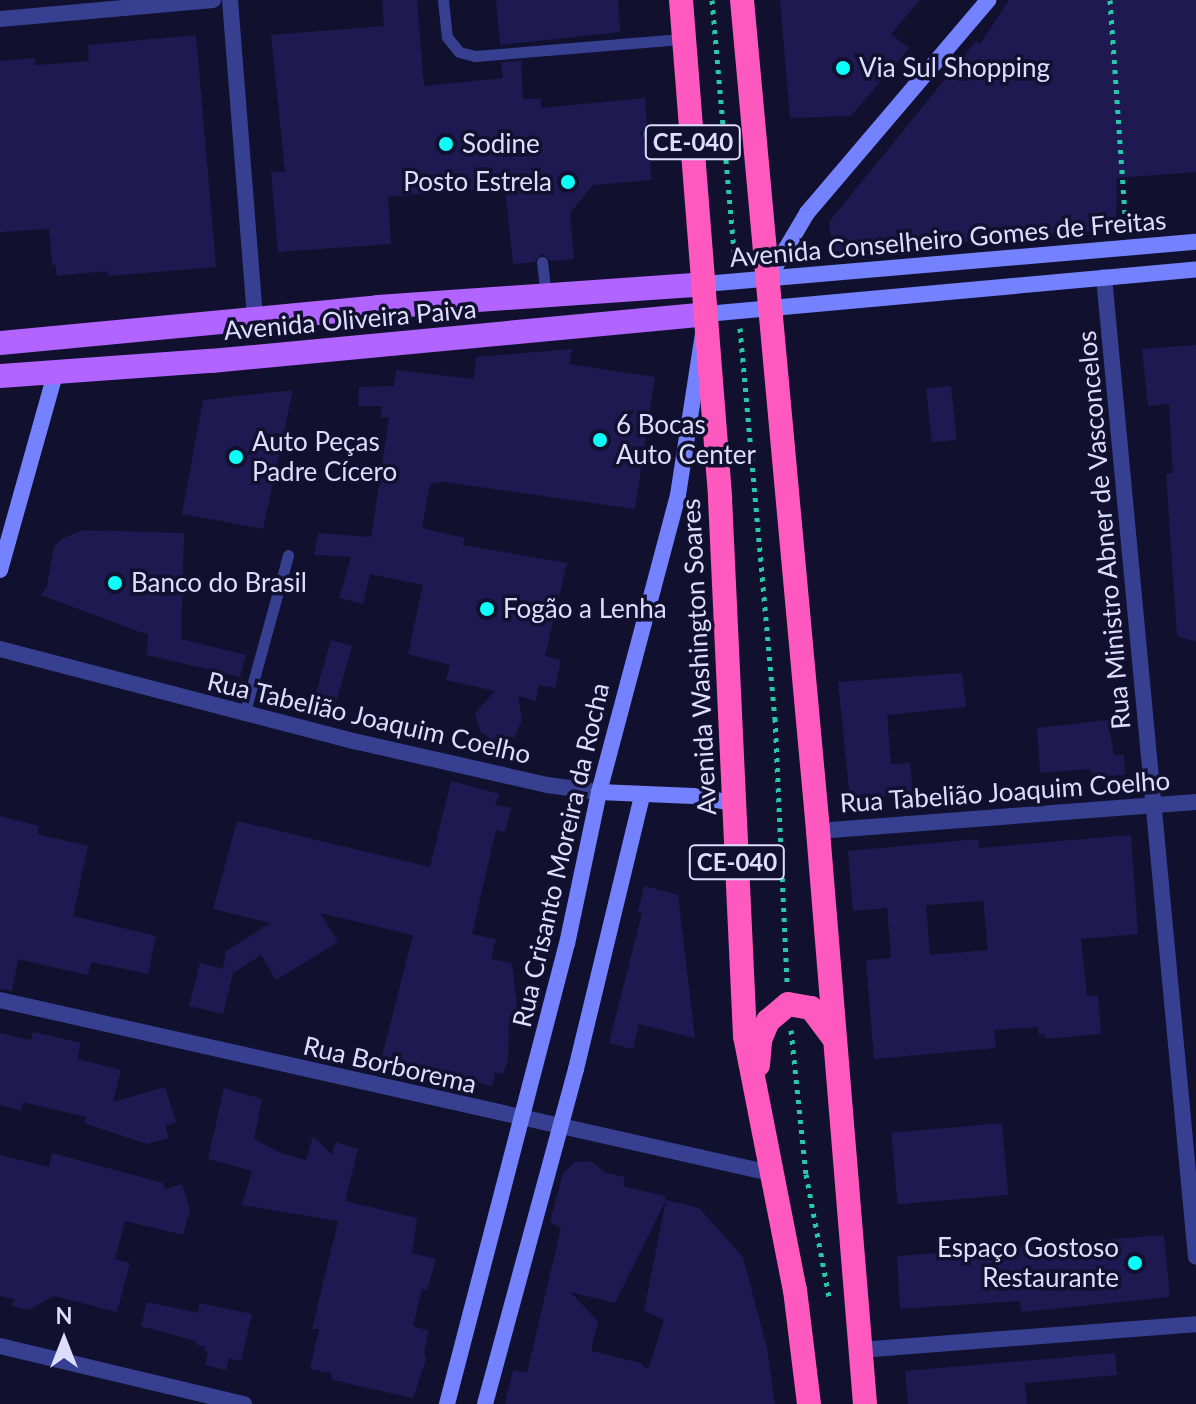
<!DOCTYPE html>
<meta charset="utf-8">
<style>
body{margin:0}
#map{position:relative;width:1196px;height:1404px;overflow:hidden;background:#11102e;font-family:Lato,sans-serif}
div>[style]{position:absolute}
.building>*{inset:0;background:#1e1a51;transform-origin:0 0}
.path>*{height:5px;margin-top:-2.5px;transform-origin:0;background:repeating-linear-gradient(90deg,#27c9aa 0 4px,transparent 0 10px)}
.lane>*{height:11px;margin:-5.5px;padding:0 5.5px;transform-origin:5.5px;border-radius:5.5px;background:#373f91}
.street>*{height:16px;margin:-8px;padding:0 8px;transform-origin:8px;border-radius:8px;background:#373f91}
.secondary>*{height:16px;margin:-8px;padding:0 8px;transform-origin:8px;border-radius:8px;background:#7482ff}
.primary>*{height:24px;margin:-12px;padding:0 12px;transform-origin:12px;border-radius:12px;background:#b164ff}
.highway>*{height:24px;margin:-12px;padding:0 12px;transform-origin:12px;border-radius:12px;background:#ff58be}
.dots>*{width:22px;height:22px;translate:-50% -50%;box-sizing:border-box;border:4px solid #11102e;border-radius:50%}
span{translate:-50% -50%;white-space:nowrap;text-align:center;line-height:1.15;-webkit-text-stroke:7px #11102e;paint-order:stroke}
.shield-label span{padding:2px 6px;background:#11102e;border:2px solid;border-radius:6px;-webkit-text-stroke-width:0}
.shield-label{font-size:24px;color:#ddf;font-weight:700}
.poi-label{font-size:26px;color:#ddf}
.left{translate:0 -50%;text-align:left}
.right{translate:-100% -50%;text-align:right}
.street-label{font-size:26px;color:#ddf}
.north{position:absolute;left:24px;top:1300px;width:80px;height:80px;-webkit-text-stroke:6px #11102e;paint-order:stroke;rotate:0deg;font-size:22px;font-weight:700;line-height:32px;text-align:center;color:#ddf}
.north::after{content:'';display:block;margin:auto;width:28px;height:36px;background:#ddf;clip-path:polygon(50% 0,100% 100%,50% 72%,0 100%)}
</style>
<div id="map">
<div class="building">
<i style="clip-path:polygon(382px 0,417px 0,424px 86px,503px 78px,501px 62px,521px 61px,523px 99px,541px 99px,541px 108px,645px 98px,647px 126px,640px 134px,648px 142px,652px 180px,593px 185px,570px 213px,574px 259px,550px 261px,542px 254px,534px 262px,513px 264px,505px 187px,388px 197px,391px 244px,278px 252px,271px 172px,285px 172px,271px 35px,384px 26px)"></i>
<i style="clip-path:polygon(496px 0,618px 0,620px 32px,500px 45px)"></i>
<i style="clip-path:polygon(780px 0,920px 0,891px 34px,909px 48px,851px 116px,790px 118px)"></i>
<i style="clip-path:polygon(1009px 0,1196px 0,1196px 172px,1117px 178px,1116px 229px,967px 242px,926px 240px,926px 249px,879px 253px,860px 252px,860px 249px,833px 252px,829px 222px,976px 41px,980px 44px)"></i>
<i style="clip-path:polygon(196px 35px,216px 267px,108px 276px,107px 271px,57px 276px,55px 264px,52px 264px,49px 229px,0 232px,0 61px,35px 58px,36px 65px,89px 61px,88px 45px)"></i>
<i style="clip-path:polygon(1196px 345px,1196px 642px,1177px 636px,1166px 474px,1173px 473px,1169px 404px,1148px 406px,1142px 349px)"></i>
<i style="clip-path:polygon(572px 349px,569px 364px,655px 377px,635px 509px,444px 482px,430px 484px,422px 528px,465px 538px,463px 545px,567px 563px,545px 656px,561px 660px,555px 688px,539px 685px,536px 701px,518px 696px,522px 720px,514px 738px,492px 740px,480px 731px,475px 713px,495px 691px,446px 680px,450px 665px,408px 654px,423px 585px,370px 574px,363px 604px,339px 598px,351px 557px,314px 555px,318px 533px,371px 537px,389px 418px,380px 417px,382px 406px,358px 406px,359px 387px,394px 386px,396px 370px,474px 379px,476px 357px)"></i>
<i style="left:951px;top:386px;width:54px;height:25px;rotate:84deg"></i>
<i style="clip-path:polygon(293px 390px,263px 529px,182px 514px,203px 400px)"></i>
<i style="clip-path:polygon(84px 530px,184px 533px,181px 639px,246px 655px,240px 677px,147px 655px,148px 635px,41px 595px,47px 586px,54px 547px,63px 538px)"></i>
<i style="left:331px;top:640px;width:22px;height:60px;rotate:16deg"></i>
<i style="clip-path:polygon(962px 673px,966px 707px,887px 715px,891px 764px,910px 763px,913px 795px,850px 799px,838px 682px)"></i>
<i style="clip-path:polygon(1108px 720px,1114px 755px,1124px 755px,1125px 775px,1092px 777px,1091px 769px,1040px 773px,1037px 728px)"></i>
<i style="clip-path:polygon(451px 781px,500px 794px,495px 805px,511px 808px,505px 832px,496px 830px,472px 934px,496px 939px,491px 959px,512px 963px,519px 1024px,509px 1025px,508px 1060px,503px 1074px,495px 1072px,492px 1086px,381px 1060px,413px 935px,320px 913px,338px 942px,276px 980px,261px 955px,233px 973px,223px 1014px,189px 1006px,200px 963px,223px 969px,226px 951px,271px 923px,213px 909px,237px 821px,430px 867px)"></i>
<i style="clip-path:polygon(0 816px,39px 826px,37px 834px,88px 846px,73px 916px,156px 936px,148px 974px,92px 962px,87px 975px,18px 959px,12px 991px,0 989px)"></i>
<i style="clip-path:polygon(evenodd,1131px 835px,1138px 934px,1081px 939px,1087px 996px,1098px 995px,1101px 1034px,1045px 1039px,1044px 1034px,1039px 1035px,1038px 1027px,994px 1030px,996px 1048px,874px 1059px,866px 960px,891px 958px,887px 908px,853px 911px,848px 851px,978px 839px,979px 848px,1131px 835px,983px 901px,988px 950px,930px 955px,926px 905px,983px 901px)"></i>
<i style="clip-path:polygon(644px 886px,678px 895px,695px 1038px,639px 1024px,633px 1049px,609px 1043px,642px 913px,638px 912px)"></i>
<i style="clip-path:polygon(33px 1032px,81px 1043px,77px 1059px,121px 1070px,113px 1102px,165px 1087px,176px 1122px,165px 1126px,169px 1138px,147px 1144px,84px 1123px,86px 1117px,23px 1102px,21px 1111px,0 1105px,0 1033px,31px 1040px)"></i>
<i style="clip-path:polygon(224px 1088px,262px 1099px,254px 1139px,283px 1154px,306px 1160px,313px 1136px,332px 1155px,335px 1142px,358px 1149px,345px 1201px,417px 1218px,412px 1253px,436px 1259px,427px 1290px,422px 1289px,413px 1326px,429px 1331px,424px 1352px,426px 1359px,413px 1398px,332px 1380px,331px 1373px,310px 1369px,319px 1329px,312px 1329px,338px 1221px,242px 1205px,252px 1171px,208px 1159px)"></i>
<i style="left:1002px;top:1123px;width:72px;height:111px;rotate:85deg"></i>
<i style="clip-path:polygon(52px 1153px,163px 1183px,165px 1189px,182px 1184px,190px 1209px,183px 1235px,125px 1221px,115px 1259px,130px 1263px,117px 1312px,54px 1296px,28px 1310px,12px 1306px,14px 1299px,0 1296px,0 1155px,49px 1167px)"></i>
<i style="clip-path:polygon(591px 1161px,606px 1173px,625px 1177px,623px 1186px,664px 1196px,666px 1200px,615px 1303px,570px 1292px,598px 1321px,591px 1351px,641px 1363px,648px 1370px,664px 1320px,644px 1311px,666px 1200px,699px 1208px,743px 1257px,767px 1348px,775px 1404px,505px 1404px,513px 1370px,527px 1373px,561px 1228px,550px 1222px,563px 1173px,575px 1162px)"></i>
<i style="clip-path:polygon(1164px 1235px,1170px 1297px,1022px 1312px,1019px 1301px,900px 1309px,897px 1256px)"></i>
<i style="clip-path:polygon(147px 1302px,198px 1313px,200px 1303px,252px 1314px,241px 1361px,229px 1358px,226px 1370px,205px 1365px,208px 1352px,204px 1351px,205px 1347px,195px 1344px,196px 1341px,141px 1326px)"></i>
<i style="clip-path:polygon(1115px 1353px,1117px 1375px,1025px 1383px,1027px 1404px,908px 1404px,905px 1371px)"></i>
</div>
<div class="path">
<i style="left:712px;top:0;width:263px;rotate:85deg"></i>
<i style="left:1110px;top:0;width:232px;rotate:86deg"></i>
<i style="left:740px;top:328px;width:392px;rotate:84.9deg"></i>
<i style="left:775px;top:718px;width:266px;rotate:87.4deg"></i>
<i style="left:791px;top:1030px;width:145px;rotate:84.1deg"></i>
<i style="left:806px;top:1174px;width:125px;rotate:79.4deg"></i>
</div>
<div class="lane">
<i style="left:443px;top:0;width:37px;rotate:84deg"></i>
<i style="left:447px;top:37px;width:19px;rotate:51deg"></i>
<i style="left:459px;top:52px;width:16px;rotate:14deg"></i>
<i style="left:475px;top:56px;width:210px;rotate:-4.7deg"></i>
<i style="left:648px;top:134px;width:43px;rotate:-5.3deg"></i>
<i style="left:542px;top:262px;width:35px;rotate:83deg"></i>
<i style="left:244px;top:715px;width:166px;rotate:-74.6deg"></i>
</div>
<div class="street">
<i style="left:230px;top:0;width:320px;rotate:85.5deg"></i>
<i style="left:0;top:19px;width:214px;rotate:-5.1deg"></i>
<i style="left:1104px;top:277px;width:984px;rotate:84.64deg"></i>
<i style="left:0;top:649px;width:370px;rotate:14.6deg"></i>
<i style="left:358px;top:742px;width:194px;rotate:12.8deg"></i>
<i style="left:547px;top:785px;width:52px;rotate:7.7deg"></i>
<i style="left:818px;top:831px;width:379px;rotate:-4.4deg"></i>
<i style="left:0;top:1000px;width:789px;rotate:12.66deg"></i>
<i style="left:0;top:1346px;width:251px;rotate:13.4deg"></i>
<i style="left:860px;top:1350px;width:337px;rotate:-4.4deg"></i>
</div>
<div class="secondary">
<i style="left:768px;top:279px;width:77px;rotate:-59.4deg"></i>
<i style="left:807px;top:213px;width:280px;rotate:-49.6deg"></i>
<i style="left:704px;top:284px;width:494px;rotate:-4.9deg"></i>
<i style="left:0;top:570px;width:207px;rotate:-74.3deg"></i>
<i style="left:599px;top:792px;width:94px;rotate:2.4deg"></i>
<i style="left:693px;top:796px;width:40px;rotate:10deg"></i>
<i style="left:447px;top:1404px;width:475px;rotate:-75.4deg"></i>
<i style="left:567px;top:944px;width:155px;rotate:-78.1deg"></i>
<i style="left:599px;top:792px;width:307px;rotate:-75.1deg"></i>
<i style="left:678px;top:495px;width:183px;rotate:-81.2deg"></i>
<i style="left:706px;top:314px;width:492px;rotate:-5.2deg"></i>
<i style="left:485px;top:1404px;width:347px;rotate:-74.8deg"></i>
<i style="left:576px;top:1069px;width:281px;rotate:-76.4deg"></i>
</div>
<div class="primary">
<i style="left:0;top:343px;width:380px;rotate:-5.4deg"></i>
<i style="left:378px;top:307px;width:327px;rotate:-4deg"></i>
<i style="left:0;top:376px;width:212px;rotate:-4.1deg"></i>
<i style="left:211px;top:361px;width:497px;rotate:-5.4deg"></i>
</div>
<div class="highway">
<i style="left:681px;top:0;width:500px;rotate:85.5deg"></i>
<i style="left:720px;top:498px;width:539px;rotate:87.34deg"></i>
<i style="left:745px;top:1036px;width:259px;rotate:78.9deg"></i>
<i style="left:795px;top:1290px;width:115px;rotate:83deg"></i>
<i style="left:742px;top:0;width:834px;rotate:84.77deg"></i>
<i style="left:818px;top:831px;width:575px;rotate:85.31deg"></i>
<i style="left:758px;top:1065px;width:25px;rotate:-85deg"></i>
<i style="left:760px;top:1040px;width:21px;rotate:-67deg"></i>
<i style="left:768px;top:1021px;width:26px;rotate:-40deg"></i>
<i style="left:788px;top:1004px;width:23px;rotate:10deg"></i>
<i style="left:811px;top:1008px;width:35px;rotate:53deg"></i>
</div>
<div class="dots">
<i style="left:843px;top:68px;background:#09fff8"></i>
<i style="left:446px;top:144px;background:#09fff8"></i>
<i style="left:568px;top:182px;background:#09fff8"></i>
<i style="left:600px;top:440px;background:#09fff8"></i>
<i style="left:236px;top:457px;background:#09fff8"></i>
<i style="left:115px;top:583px;background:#09fff8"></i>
<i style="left:487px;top:609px;background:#09fff8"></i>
<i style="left:1135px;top:1263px;background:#09fff8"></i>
</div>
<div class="shield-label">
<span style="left:693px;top:142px">CE-040</span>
<span style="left:737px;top:862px">CE-040</span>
</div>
<div class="poi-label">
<span class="left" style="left:859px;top:68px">Via Sul Shopping</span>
<span class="left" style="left:462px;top:144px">Sodine</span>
<span class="right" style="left:552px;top:182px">Posto Estrela</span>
<span class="left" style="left:616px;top:440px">6 Bocas<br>Auto Center</span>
<span class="left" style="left:252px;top:457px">Auto Peças<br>Padre Cícero</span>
<span class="left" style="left:131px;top:583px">Banco do Brasil</span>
<span class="left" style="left:503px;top:609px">Fogão a Lenha</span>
<span class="right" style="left:1119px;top:1263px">Espaço Gostoso<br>Restaurante</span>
</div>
<div class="street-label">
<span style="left:948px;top:239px;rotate:-5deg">Avenida Conselheiro Gomes de Freitas</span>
<span style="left:350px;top:320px;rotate:-5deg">Avenida Oliveira Paiva</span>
<span style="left:1104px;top:530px;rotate:-95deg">Rua Ministro Abner de Vasconcelos</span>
<span style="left:699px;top:657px;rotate:-93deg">Avenida Washington Soares</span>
<span style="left:369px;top:718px;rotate:13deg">Rua Tabelião Joaquim Coelho</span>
<span style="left:1005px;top:792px;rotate:-4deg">Rua Tabelião Joaquim Coelho</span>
<span style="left:561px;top:855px;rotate:-77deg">Rua Crisanto Moreira da Rocha</span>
<span style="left:390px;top:1065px;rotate:13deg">Rua Borborema</span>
</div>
<div class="north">N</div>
</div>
